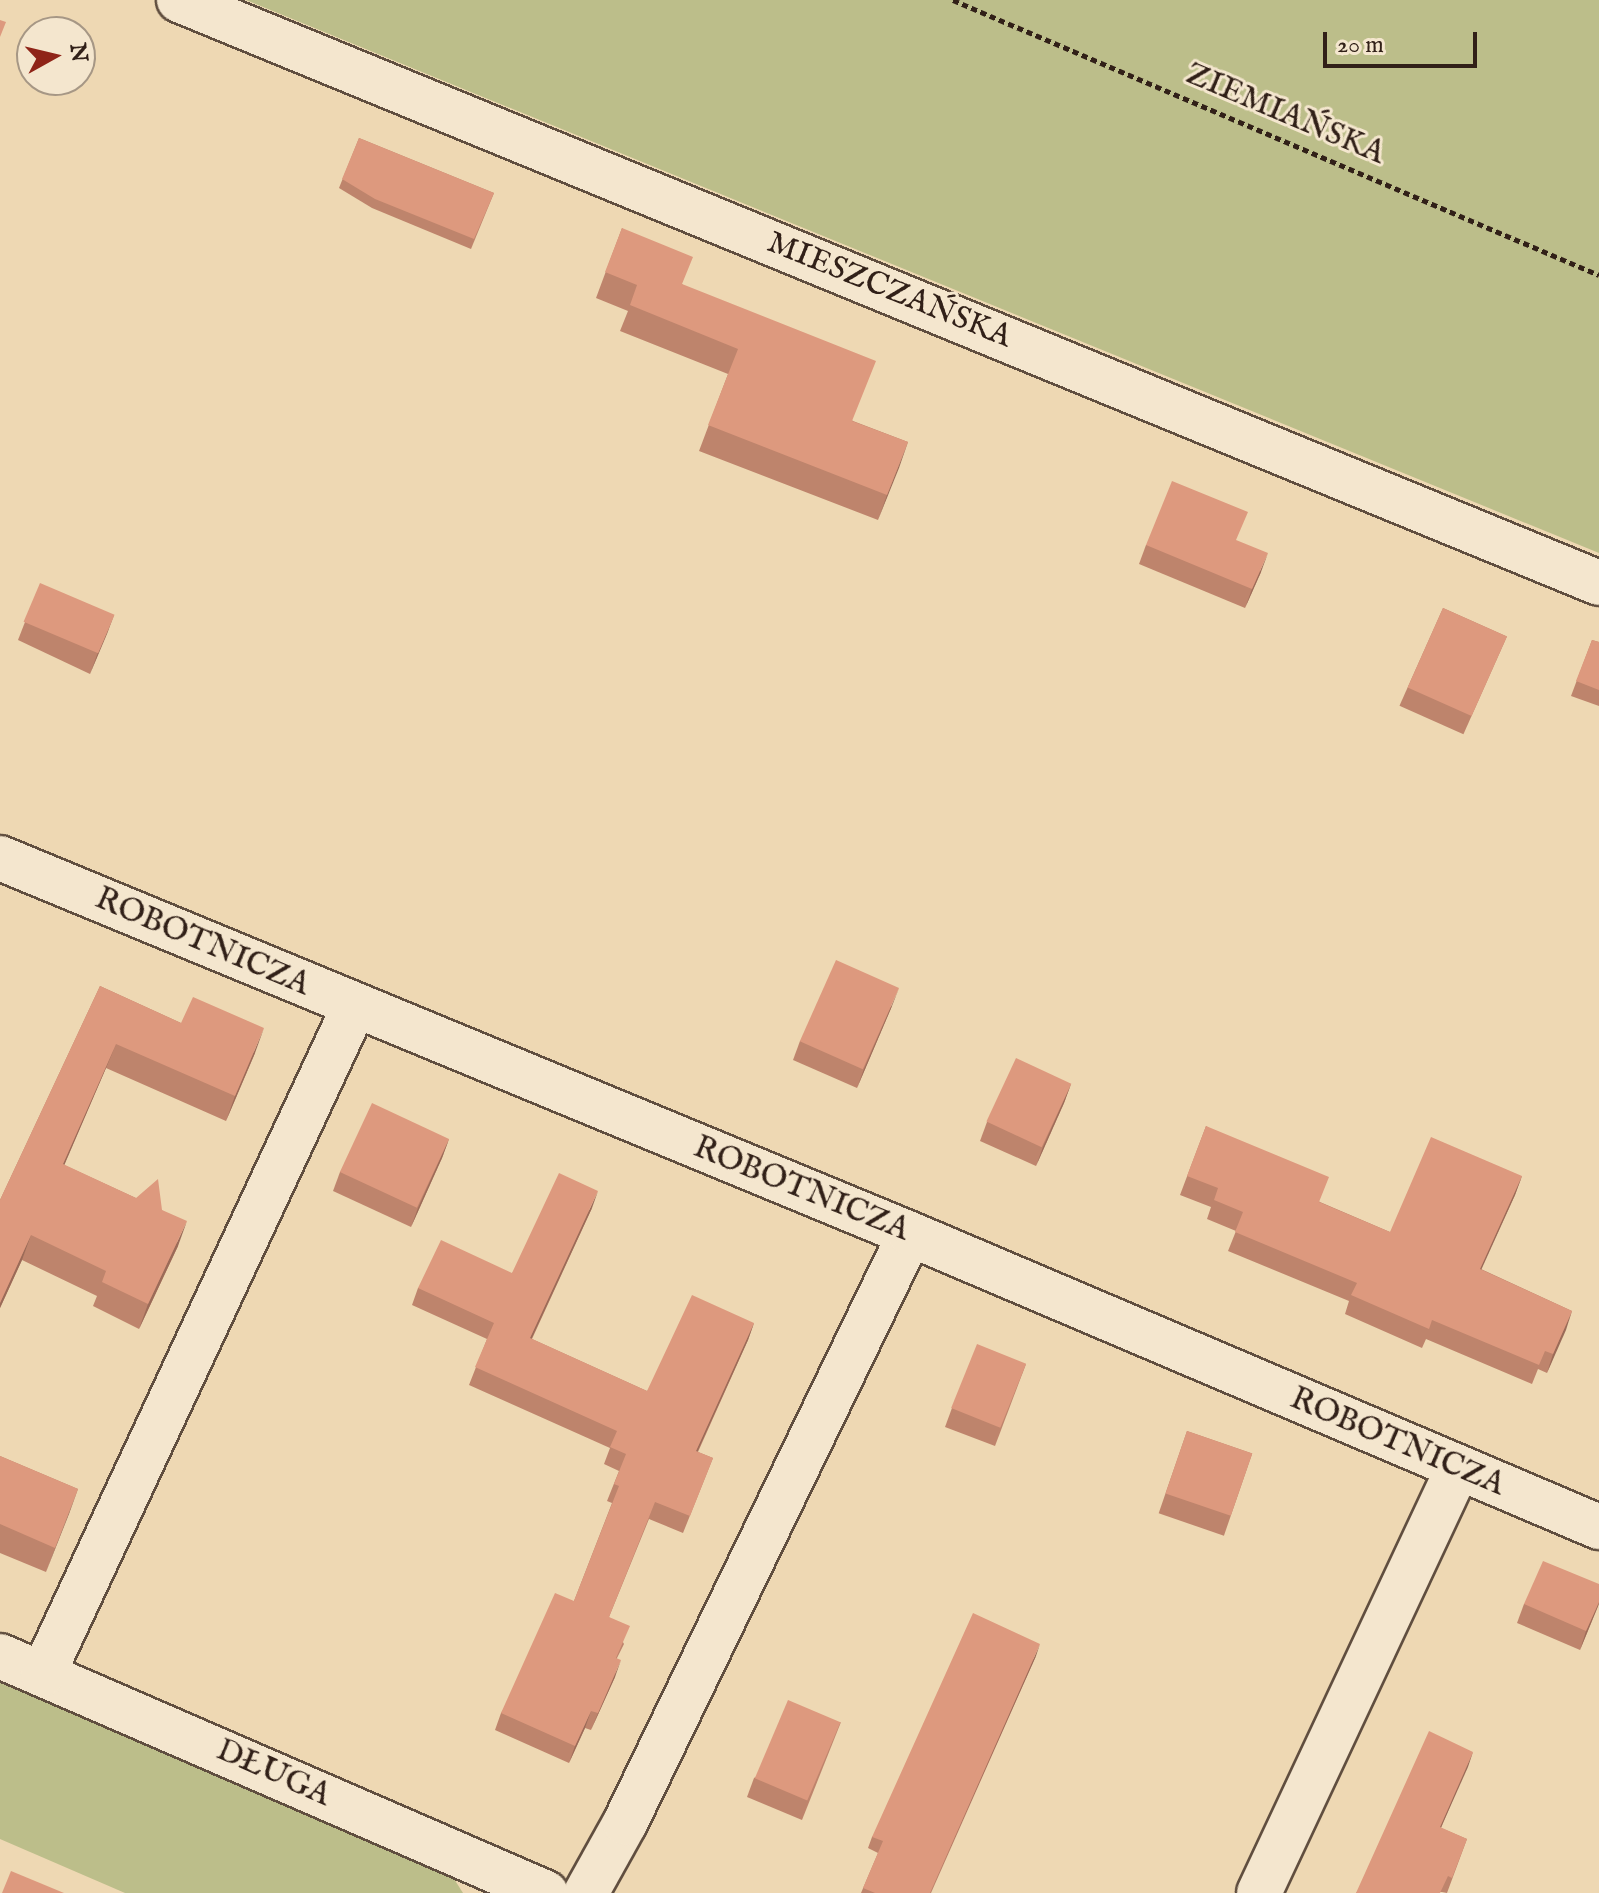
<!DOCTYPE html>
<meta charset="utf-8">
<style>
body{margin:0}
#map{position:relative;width:1599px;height:1893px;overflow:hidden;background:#eed8b3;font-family:"IM FELL English",serif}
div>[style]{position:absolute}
.green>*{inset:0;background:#bcbe8a}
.path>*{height:5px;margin-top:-2.5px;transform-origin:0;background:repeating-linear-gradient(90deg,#312018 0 6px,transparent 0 10px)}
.roads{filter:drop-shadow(2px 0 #604e3f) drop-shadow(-2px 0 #604e3f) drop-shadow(0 2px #604e3f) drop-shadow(0 -2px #604e3f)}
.street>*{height:44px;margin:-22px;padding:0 22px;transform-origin:22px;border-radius:22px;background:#f4e6ce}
.secondary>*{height:44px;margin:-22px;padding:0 22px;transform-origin:22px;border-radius:22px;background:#f4e6ce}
.wall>*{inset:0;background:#be846c;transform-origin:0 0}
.shaded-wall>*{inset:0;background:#9b6b58}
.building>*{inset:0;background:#dd997e;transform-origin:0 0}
span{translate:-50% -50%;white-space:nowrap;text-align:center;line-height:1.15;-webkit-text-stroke:6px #f4e6ce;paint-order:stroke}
.street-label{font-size:32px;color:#312018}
.north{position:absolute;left:16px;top:16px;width:80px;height:80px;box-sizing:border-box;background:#f4e6ce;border:2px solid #a69785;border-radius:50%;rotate:82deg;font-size:22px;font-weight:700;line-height:32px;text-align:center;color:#312018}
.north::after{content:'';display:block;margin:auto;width:28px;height:36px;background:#8f2418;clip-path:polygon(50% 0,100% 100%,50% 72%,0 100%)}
.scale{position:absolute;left:1323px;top:32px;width:154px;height:36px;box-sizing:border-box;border:4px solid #312018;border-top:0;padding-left:10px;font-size:24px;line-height:28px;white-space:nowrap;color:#312018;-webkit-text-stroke:6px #f4e6ce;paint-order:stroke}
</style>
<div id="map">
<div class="green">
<i style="clip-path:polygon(246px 0,1599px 0,1599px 553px)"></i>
<i style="clip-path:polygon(0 1676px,449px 1871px,463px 1893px,125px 1893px,0 1839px)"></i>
</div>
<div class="path">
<i style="left:953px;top:0;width:702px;rotate:23.06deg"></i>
</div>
<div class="roads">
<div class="street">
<i style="left:179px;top:0;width:1535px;rotate:22.32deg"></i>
<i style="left:0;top:1656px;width:595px;rotate:23.46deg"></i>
<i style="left:43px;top:1674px;width:736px;rotate:-65deg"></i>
<i style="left:586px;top:1893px;width:80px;rotate:-60.9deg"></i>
<i style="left:625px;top:1823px;width:654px;rotate:-64.18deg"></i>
<i style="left:1259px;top:1893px;width:468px;rotate:-64.9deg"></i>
</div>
<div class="secondary">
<i style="left:0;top:858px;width:985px;rotate:22.45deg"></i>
<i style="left:910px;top:1234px;width:749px;rotate:23.04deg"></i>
</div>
</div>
<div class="wall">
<i style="clip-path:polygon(359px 138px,494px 193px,471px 249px,372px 208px,339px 188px)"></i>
<i style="clip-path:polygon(622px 228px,683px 285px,853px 421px,908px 442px,878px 520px,699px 451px,728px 374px,620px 331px,628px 311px,596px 298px)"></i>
<i style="clip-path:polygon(1237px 541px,1261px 572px,1245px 608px,1139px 564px,1146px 545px)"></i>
<i style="left:1443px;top:608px;width:70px;height:107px;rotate:24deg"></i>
<i style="clip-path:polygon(114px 615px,90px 674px,18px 640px,25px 622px)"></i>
<i style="clip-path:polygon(1592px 640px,1599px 642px,1599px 706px,1571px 696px)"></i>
<i style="clip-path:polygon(100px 986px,181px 1023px,255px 1053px,226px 1121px,106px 1068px,64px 1165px,162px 1210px,178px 1246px,139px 1329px,93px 1306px,97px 1296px,22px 1260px,0 1308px,0 1200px)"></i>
<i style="clip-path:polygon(892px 1006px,857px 1088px,793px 1060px,800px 1041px)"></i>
<i style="clip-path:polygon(1071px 1084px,1064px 1103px,1036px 1166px,980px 1141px,987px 1122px)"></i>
<i style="clip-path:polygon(1206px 1126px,1320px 1202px,1390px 1232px,1522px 1176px,1515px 1195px,1481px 1269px,1572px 1311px,1547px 1373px,1538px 1369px,1532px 1384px,1426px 1339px,1422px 1348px,1345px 1314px,1349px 1301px,1228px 1251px,1236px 1231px,1207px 1219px,1211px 1207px,1180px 1195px)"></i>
<i style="clip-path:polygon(449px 1139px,442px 1158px,411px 1227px,333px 1191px,340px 1172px)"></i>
<i style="clip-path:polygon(592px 1208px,532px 1339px,647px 1391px,754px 1323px,748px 1340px,698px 1452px,713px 1458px,683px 1533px,649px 1519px,609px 1617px,624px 1644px,617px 1658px,615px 1677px,591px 1730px,585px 1728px,569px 1763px,495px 1730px,501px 1713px,574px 1601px,612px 1503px,607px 1501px,619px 1471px,604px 1464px,610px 1448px,469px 1385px,487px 1339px,412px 1305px,418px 1288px,512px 1273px)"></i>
<i style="clip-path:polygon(1026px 1364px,995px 1446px,945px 1427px,952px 1408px)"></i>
<i style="left:1187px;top:1431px;width:69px;height:87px;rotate:19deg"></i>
<i style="clip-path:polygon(0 1456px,78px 1489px,46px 1572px,0 1553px)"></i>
<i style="clip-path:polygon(1599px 1584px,1599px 1604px,1580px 1650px,1517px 1623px,1524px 1604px)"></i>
<i style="clip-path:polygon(1036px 1656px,931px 1893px,861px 1893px,878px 1853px,868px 1848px,872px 1837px)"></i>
<i style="clip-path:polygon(841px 1722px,802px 1820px,747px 1797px,754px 1778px)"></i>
<i style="clip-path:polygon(1473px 1752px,1441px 1828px,1467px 1839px,1447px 1893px,1442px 1892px,1356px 1893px)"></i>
</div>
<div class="shaded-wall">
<i style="clip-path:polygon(908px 442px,899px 468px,878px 520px,887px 495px)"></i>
<i style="clip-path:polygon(1268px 553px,1261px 572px,1245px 608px,1252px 589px)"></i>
<i style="clip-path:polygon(114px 615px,107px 634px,90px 674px,97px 655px)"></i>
<i style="clip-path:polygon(899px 988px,892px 1006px,857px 1088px,864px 1069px)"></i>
<i style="clip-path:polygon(264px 1028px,255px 1053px,226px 1121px,235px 1096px)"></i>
<i style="clip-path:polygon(116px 1044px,106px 1068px,54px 1189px,63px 1164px)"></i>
<i style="clip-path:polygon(1071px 1084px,1064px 1103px,1036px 1166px,1043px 1147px)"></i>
<i style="clip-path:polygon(449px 1139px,442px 1158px,411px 1227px,418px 1208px)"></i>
<i style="clip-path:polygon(1522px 1176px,1515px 1195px,1473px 1288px,1480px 1269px)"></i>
<i style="clip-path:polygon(598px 1191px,592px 1208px,524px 1355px,530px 1338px)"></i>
<i style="clip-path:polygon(187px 1221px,178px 1246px,139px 1329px,148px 1304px)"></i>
<i style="clip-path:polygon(31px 1235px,22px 1260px,0 1308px,0 1303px)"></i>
<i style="clip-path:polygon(1572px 1311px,1566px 1330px,1547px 1373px,1553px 1354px)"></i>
<i style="clip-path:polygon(754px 1323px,748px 1340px,690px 1468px,696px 1451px)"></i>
<i style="clip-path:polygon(78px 1489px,69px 1514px,46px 1572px,55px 1548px)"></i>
<i style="clip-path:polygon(1599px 1602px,1598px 1606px,1580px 1650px,1586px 1631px)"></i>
<i style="clip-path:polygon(1040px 1644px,1036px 1656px,930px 1893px)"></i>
<i style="clip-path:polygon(621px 1660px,615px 1677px,591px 1730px,598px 1713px)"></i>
<i style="clip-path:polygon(591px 1711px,585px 1728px,569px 1763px,575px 1746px)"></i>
<i style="clip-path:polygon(1473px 1752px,1468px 1767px,1434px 1843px,1440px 1827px)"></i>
</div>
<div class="building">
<i style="clip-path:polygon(0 20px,6px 22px,0 37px)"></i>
<i style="clip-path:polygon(359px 138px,494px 193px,474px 239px,375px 199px,342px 179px)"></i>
<i style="clip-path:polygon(622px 228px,693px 257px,682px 284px,876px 361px,852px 421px,908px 442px,887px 495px,708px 425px,738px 349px,630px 305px,637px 285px,605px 272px)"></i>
<i style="clip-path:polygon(1172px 481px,1248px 512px,1236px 540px,1268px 553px,1252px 589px,1146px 545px)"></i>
<i style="left:40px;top:583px;width:81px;height:42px;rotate:23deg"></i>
<i style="left:1443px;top:608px;width:70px;height:87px;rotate:24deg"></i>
<i style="clip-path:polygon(1592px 640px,1599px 642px,1599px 690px,1576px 681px)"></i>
<i style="left:836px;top:960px;width:69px;height:89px;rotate:24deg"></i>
<i style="clip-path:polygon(100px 986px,181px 1023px,193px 997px,264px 1028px,235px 1096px,116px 1044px,63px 1164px,136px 1198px,158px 1179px,162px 1210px,187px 1221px,148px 1304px,102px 1282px,106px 1271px,31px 1235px,0 1303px,0 1200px)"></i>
<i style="left:1016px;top:1058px;width:61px;height:70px;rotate:25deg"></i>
<i style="left:372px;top:1103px;width:85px;height:76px;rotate:25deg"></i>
<i style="clip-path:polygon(1206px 1126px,1329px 1177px,1319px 1202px,1390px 1232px,1431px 1137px,1522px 1176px,1480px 1269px,1572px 1311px,1553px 1354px,1545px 1351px,1539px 1365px,1432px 1320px,1429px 1329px,1351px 1295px,1357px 1283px,1235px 1232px,1243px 1212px,1214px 1200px,1218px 1188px,1187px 1176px)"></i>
<i style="clip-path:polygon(559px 1173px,598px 1191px,530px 1338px,647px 1391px,692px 1295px,754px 1323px,696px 1451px,713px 1458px,690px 1516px,655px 1502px,609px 1617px,630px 1626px,616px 1658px,621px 1660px,598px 1713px,591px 1711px,575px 1746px,501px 1713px,555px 1593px,574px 1601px,619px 1486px,614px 1484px,626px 1454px,610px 1447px,617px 1431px,475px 1367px,494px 1323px,418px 1288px,441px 1240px,512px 1273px)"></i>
<i style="left:977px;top:1344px;width:53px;height:69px;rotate:22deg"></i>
<i style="left:1187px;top:1431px;width:69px;height:66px;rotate:19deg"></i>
<i style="clip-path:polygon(0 1456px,78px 1489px,55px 1548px,0 1524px)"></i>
<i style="clip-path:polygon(1543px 1561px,1599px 1584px,1599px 1602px,1586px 1631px,1524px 1604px)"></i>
<i style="clip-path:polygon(973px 1613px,1040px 1644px,930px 1893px,875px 1893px,863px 1888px,883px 1841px,872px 1837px)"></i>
<i style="left:788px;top:1700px;width:57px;height:85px;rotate:23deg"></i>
<i style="clip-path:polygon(1429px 1731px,1473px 1752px,1440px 1827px,1467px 1839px,1452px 1878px,1448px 1876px,1440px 1893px,1356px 1893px)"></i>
<i style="clip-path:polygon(11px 1871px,64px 1893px,2px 1893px)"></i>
</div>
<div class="street-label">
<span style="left:1285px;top:115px;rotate:23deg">ZIEMIAŃSKA</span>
<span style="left:889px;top:291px;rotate:22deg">MIESZCZAŃSKA</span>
<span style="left:202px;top:943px;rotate:23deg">ROBOTNICZA</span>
<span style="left:801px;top:1190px;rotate:22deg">ROBOTNICZA</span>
<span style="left:1397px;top:1443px;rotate:23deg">ROBOTNICZA</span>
<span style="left:273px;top:1774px;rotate:24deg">DŁUGA</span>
</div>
<div class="north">N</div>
<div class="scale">20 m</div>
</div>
